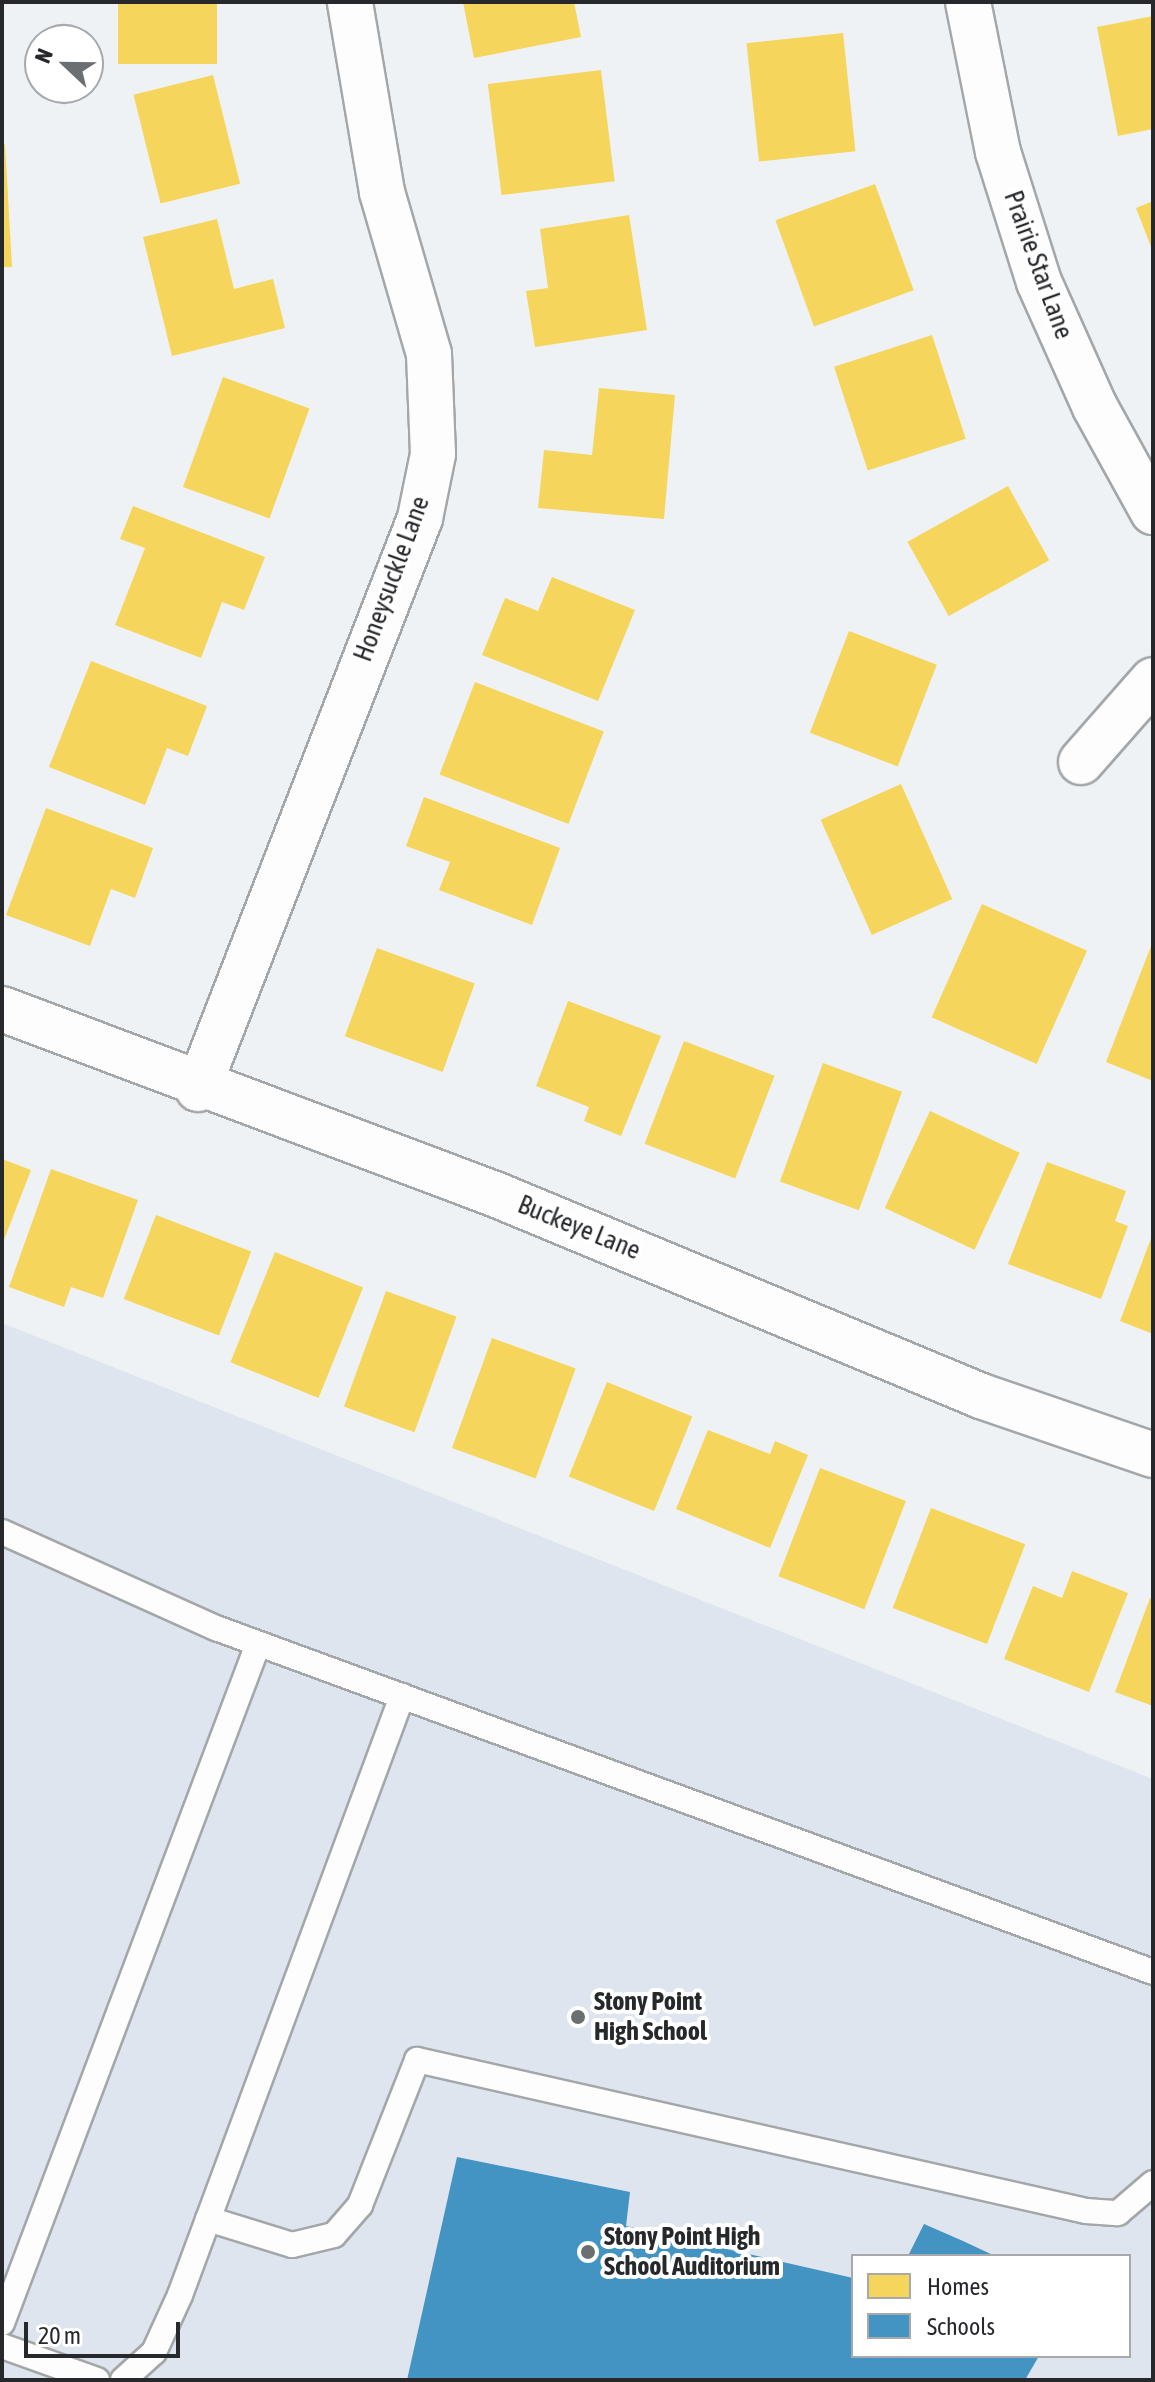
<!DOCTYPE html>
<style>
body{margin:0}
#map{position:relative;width:1155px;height:2382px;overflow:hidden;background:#eff2f5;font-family:"Asap Condensed",sans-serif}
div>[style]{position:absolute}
.built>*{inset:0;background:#dfe5ee}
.homes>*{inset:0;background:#f6d55c;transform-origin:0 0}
.schools>*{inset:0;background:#4393c3}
.roads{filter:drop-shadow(2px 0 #a4a7a9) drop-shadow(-2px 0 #a4a7a9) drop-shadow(0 2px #a4a7a9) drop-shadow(0 -2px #a4a7a9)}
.lane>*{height:24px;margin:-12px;padding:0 12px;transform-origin:12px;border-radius:12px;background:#fdfdfe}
.street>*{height:44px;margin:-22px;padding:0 22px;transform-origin:22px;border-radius:22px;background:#fdfdfe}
.dots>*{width:22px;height:22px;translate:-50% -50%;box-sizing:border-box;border:4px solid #fff;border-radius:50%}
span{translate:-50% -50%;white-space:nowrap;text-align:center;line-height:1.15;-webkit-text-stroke:8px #fff;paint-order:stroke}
.street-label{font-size:26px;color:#26282b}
.poi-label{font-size:26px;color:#26282b;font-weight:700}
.left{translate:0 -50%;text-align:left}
.frame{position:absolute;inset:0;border:4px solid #26282b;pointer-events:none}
.legend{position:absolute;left:851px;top:2254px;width:280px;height:104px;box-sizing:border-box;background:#fff;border:2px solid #a8a9aa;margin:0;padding:10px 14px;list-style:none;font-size:24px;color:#26282b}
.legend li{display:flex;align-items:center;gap:16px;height:40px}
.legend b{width:40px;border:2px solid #a8a9aa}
.north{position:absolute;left:24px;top:24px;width:80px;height:80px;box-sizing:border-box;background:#fff;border:2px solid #a8a9aa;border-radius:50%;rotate:292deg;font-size:22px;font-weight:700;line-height:32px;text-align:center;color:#26282b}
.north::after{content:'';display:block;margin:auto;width:28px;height:36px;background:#6c6f72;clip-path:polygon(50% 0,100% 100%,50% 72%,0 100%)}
.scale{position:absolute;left:24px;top:2322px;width:156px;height:36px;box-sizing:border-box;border:4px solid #26282b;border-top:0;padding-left:10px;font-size:24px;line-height:28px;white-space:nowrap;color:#26282b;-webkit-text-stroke:6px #fff;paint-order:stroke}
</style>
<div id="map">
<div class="built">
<i style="clip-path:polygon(evenodd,2px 1323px,1153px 1779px,1153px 2380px,2px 2380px,2px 1323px,853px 2256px,1129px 2256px,1129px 2356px,853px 2356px,853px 2256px)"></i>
</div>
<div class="homes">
<i style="left:118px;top:2px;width:99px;height:62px"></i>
<i style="clip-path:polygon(463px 2px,574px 2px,581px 37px,474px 58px)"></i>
<i style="clip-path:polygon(1153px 16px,1153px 129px,1118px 136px,1097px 27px)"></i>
<i style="left:843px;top:33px;width:119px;height:97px;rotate:84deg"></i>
<i style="left:601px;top:70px;width:112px;height:114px;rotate:83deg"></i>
<i style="left:213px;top:75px;width:112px;height:82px;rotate:76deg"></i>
<i style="clip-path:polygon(5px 144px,12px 267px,2px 267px,2px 145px)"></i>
<i style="left:875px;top:184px;width:113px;height:106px;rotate:70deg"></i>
<i style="clip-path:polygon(1153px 201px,1153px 252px,1136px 208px)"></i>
<i style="clip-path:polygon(629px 215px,647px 330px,535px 347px,526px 291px,548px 288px,540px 229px)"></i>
<i style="clip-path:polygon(217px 219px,234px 289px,273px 279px,285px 328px,172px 356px,143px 237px)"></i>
<i style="left:932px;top:335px;width:109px;height:103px;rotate:72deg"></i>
<i style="left:223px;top:377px;width:92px;height:117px;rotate:20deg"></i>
<i style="clip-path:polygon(599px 388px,675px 395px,664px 519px,538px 508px,544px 450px,592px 455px)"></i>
<i style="left:1008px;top:486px;width:85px;height:115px;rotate:61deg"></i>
<i style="clip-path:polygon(133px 506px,265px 557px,244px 610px,222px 602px,201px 658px,115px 625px,145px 548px,120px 539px)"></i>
<i style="clip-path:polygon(552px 577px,635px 610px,598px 701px,482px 655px,505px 598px,538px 611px)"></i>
<i style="left:849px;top:631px;width:94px;height:109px;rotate:21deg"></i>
<i style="clip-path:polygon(91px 661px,207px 706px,188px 756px,167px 748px,145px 805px,49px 767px)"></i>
<i style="left:475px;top:682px;width:138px;height:99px;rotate:21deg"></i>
<i style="left:901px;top:784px;width:126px;height:88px;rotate:66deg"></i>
<i style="clip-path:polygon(424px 797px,560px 848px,532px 925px,439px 890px,450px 862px,406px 846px)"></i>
<i style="clip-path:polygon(46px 808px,153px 848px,135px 898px,111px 889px,90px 946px,6px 915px)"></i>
<i style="left:982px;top:904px;width:115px;height:124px;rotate:24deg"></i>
<i style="clip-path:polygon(1153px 941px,1153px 1081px,1106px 1062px)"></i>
<i style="left:377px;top:948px;width:104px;height:94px;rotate:20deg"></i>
<i style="clip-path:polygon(568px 1001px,661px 1036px,621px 1136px,584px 1121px,589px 1107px,536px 1086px)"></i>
<i style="left:684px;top:1041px;width:97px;height:110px;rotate:21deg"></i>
<i style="left:823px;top:1063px;width:84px;height:126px;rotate:20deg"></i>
<i style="left:930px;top:1111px;width:99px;height:107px;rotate:25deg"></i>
<i style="clip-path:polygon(2px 1159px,31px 1170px,2px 1245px)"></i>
<i style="clip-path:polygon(1047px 1162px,1126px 1191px,1115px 1221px,1128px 1226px,1101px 1299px,1008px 1264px)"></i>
<i style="clip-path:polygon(51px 1169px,138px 1200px,103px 1298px,71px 1287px,64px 1307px,9px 1287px)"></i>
<i style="left:156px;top:1215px;width:102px;height:90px;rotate:21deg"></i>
<i style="clip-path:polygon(1153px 1233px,1153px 1334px,1120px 1321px)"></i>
<i style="left:275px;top:1252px;width:95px;height:119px;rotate:22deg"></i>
<i style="left:386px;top:1291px;width:75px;height:123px;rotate:20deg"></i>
<i style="left:492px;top:1338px;width:89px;height:117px;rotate:20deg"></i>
<i style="left:607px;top:1382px;width:92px;height:102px;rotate:22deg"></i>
<i style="clip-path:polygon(708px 1430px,770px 1454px,775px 1441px,808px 1455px,770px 1548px,676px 1509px)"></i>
<i style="left:820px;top:1468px;width:92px;height:116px;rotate:21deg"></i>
<i style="left:931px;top:1508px;width:101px;height:107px;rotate:21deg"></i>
<i style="clip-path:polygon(1072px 1571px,1128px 1593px,1089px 1692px,1004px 1659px,1033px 1586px,1062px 1598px)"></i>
<i style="clip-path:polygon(1150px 1598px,1153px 1600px,1153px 1706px,1115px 1692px)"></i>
</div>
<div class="schools">
<i style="clip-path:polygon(457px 2157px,630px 2192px,626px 2226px,853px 2278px,853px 2356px,1039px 2356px,1025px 2380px,407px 2380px)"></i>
<i style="clip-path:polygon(924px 2224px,963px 2241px,995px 2256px,908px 2256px)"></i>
</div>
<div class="roads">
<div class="lane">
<i style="left:2px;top:1532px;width:235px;rotate:24.2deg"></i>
<i style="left:216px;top:1628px;width:998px;rotate:20.16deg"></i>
<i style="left:208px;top:2219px;width:88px;rotate:17.2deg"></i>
<i style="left:292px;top:2245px;width:43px;rotate:-13.4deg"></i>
<i style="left:334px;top:2235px;width:40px;rotate:-49deg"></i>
<i style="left:360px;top:2205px;width:156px;rotate:-68.5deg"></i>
<i style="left:417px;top:2060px;width:686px;rotate:12.72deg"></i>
<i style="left:1086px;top:2211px;width:32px;rotate:4deg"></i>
<i style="left:1118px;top:2213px;width:46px;rotate:-40.6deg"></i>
<i style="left:2px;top:2323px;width:726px;rotate:-69.34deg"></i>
<i style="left:2px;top:2346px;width:101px;rotate:19.7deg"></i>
<i style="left:123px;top:2380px;width:42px;rotate:-42.1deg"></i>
<i style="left:154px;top:2352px;width:63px;rotate:-65.5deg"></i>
<i style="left:180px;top:2295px;width:639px;rotate:-69.66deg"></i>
</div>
<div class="street">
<i style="left:968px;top:2px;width:153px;rotate:78.7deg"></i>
<i style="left:998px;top:152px;width:136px;rotate:72.5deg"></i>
<i style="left:1039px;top:282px;width:137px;rotate:65.9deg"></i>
<i style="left:1095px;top:407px;width:120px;rotate:61.1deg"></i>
<i style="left:1081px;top:762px;width:109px;rotate:-48.7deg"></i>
<i style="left:2px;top:1009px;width:529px;rotate:20.59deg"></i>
<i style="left:497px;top:1195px;width:524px;rotate:22.55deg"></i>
<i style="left:981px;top:1396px;width:182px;rotate:18.9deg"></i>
<i style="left:198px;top:1089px;width:613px;rotate:-68.75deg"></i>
<i style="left:420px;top:518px;width:65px;rotate:-78.5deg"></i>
<i style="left:433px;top:454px;width:100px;rotate:-92.3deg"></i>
<i style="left:429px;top:354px;width:169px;rotate:-106.2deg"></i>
<i style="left:382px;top:192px;width:193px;rotate:-99.6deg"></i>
</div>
</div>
<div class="dots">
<i style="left:578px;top:2017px;background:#6c6f72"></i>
<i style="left:588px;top:2252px;background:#6c6f72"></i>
</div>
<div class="street-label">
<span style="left:1038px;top:265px;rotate:70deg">Prairie Star Lane</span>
<span style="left:392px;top:579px;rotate:-70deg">Honeysuckle Lane</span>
<span style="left:579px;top:1228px;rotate:22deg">Buckeye Lane</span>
</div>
<div class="poi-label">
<span class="left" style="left:594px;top:2017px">Stony Point<br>High School</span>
<span class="left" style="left:604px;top:2252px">Stony Point High<br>School Auditorium</span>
</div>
<div class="frame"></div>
<ul class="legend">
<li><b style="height:22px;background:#f6d55c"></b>Homes</li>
<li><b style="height:22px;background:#4393c3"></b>Schools</li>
</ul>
<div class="north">N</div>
<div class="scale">20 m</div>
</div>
